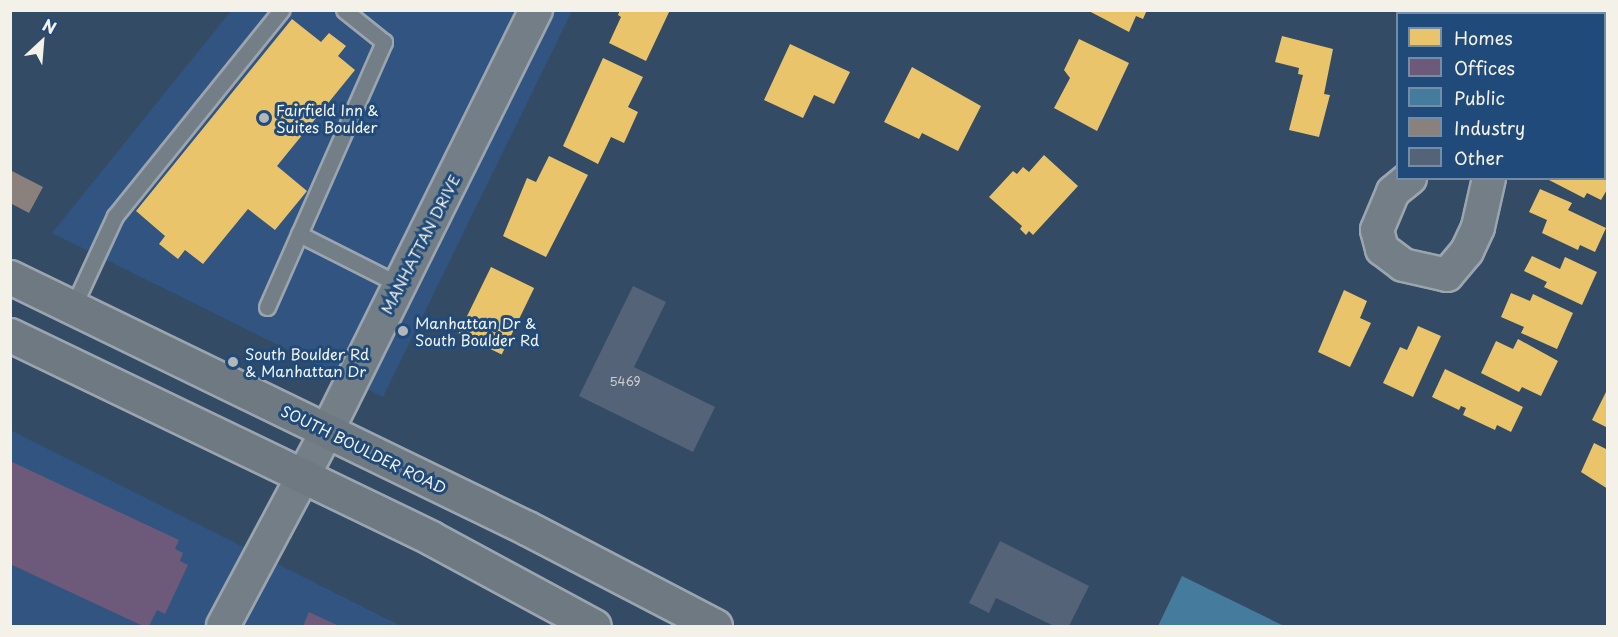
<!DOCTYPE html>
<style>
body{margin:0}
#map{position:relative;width:1618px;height:637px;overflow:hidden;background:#344b65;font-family:"Playpen Sans",sans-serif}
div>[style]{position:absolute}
.built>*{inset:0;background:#315481}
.homes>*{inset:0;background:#e9c46a;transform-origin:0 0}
.offices>*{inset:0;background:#6d597a}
.public>*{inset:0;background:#457b9d}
.industry>*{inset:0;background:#8a817c}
.building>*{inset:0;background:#546378}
.roads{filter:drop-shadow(2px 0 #9ba5af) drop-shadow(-2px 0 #9ba5af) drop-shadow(0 2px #9ba5af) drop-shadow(0 -2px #9ba5af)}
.service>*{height:15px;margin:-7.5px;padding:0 7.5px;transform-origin:7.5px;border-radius:7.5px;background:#737e87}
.minor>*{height:32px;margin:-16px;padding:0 16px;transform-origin:16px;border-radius:16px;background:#737e87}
.primary>*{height:33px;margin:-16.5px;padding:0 16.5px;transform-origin:16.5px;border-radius:16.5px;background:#6f7982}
.dots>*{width:16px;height:16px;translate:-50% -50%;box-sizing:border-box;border:3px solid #1f4a7a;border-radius:50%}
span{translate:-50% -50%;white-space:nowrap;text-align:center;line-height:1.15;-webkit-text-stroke:6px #1f4a7a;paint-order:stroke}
.number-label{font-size:12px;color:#cccecc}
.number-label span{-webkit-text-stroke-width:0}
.poi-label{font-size:15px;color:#f4f1e8}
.left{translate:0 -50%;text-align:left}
.street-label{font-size:15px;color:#f4f1e8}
.frame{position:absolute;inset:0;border:12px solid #f4f1e8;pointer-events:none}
.legend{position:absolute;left:1396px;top:12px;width:210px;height:168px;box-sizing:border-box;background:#1f4a7a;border:2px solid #748da6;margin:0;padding:8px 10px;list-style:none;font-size:18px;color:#f4f1e8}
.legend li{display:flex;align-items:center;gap:12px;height:30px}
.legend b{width:30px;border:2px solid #748da6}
.north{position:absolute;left:12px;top:12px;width:60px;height:60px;-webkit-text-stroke:4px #1f4a7a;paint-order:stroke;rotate:26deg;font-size:16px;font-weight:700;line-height:24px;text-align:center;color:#f4f1e8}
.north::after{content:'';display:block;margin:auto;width:21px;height:27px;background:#f4f1e8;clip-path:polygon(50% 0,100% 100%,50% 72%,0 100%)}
</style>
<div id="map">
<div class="built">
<i style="clip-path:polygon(231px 11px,572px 11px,383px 397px,52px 233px)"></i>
<i style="clip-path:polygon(10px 430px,401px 626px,11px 626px)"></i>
</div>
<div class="homes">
<i style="clip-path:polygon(620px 10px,670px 10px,646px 61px,609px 43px,621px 17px,618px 15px)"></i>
<i style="clip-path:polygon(1087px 10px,1147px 10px,1143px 19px,1136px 16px,1129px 32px)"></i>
<i style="clip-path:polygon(292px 19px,321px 42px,329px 33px,346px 46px,338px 56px,355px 70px,277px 166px,307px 191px,275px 230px,248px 209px,203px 264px,185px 250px,178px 259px,159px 244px,165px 236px,136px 211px)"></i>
<i style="clip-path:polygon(1282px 36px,1333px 49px,1324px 94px,1330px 95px,1319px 137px,1289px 130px,1303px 75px,1298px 74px,1299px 68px,1275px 62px)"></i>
<i style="clip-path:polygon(1079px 39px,1129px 63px,1097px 131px,1054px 108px,1070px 78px,1064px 70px)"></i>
<i style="clip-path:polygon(790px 44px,850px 72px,834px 104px,814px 95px,803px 118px,764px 100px)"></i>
<i style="clip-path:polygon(603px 58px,643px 77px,628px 107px,638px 112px,624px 143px,611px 137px,598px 164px,563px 146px)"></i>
<i style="clip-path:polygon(912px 67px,981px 106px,958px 151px,922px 133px,919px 139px,884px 122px)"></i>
<i style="left:1604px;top:111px;width:4px;height:42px;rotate:14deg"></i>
<i style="clip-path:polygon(1044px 155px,1078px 186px,1033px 235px,1029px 231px,1026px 235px,1020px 229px,1022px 226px,989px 197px,1013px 171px,1017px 174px,1023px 167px,1029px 172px)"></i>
<i style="clip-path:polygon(549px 156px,588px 175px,546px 257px,503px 236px,527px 178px,536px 182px)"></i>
<i style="clip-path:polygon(1604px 172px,1608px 188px,1601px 200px,1587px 193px,1584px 198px,1549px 180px,1604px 178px)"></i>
<i style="clip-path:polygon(1540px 189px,1572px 203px,1568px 210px,1606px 228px,1595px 252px,1580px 245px,1578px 250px,1542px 233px,1547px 220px,1529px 212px)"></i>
<i style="clip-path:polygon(1532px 256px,1560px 269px,1565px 257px,1597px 272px,1582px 305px,1544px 287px,1547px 282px,1524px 271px)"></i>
<i style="left:491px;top:267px;width:48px;height:74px;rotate:26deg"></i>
<i style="clip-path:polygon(1344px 290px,1367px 301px,1360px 318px,1371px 323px,1350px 367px,1318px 352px)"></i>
<i style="clip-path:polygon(1511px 293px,1530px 301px,1533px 294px,1573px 313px,1557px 349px,1521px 333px,1524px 327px,1501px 317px)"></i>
<i style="clip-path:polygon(1418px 326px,1441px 336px,1413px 397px,1383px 383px,1400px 347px,1407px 350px)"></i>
<i style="clip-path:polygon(1518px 339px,1558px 361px,1541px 396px,1522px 387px,1519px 392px,1481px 373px,1496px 341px,1513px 349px)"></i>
<i style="clip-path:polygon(1445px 369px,1523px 407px,1511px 432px,1497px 425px,1495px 430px,1463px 415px,1466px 408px,1461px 406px,1459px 410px,1432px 397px)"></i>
<i style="clip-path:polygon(1608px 388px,1608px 428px,1592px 420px)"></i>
<i style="clip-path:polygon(1594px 443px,1608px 450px,1608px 489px,1581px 472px)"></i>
</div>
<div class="offices">
<i style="clip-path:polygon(10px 461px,179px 540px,175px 549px,183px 553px,180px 561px,188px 565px,165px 614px,157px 610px,149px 626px,143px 626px,10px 564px)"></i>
<i style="clip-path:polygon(309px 612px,339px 626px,303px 626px)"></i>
</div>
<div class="public">
<i style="clip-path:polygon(1182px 576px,1284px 626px,1158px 626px)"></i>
</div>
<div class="industry">
<i style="clip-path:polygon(10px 170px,43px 187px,29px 213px,10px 203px)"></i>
</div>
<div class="building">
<i style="clip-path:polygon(633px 286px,666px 302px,634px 367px,715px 407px,693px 452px,579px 396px)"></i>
<i style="clip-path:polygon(1000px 541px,1089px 586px,1069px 626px,1054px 626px,996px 598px,989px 613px,969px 603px)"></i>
</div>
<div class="roads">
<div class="service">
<i style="left:299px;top:234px;width:113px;rotate:26.8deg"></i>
<i style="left:73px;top:307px;width:100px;rotate:-65.2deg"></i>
<i style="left:115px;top:216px;width:265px;rotate:-51.1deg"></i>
<i style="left:267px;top:307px;width:290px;rotate:-66.2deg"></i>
<i style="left:384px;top:42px;width:51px;rotate:-141.3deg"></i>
</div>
<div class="minor">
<i style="left:1604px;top:64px;width:4px;rotate:14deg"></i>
<i style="left:1410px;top:178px;width:22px;rotate:141deg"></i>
<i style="left:1393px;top:192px;width:41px;rotate:112.8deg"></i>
<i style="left:1377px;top:230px;width:20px;rotate:75deg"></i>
<i style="left:1382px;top:249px;width:26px;rotate:37deg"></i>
<i style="left:1403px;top:265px;width:45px;rotate:12.8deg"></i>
<i style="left:1447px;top:275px;width:31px;rotate:-50deg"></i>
<i style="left:1467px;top:251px;width:26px;rotate:-65deg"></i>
<i style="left:1478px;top:227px;width:50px;rotate:-77.3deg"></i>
<i style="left:223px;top:626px;width:221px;rotate:-61.9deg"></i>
<i style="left:327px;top:431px;width:470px;rotate:-63.6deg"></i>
</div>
<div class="primary">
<i style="left:10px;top:277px;width:575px;rotate:25.9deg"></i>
<i style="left:527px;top:528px;width:212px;rotate:27.5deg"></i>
<i style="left:10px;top:335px;width:467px;rotate:25.7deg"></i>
<i style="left:431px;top:538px;width:185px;rotate:28.4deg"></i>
</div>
</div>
<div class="dots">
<i style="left:264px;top:118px;background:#b1b7ba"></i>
<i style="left:403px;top:331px;background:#b1b7ba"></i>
<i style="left:233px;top:362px;background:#b1b7ba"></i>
</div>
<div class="number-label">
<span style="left:625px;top:382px">5469</span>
</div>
<div class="poi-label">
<span class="left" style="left:276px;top:118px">Fairfield Inn &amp;<br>Suites Boulder</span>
<span class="left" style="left:415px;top:331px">Manhattan Dr &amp;<br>South Boulder Rd</span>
<span class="left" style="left:245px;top:362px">South Boulder Rd<br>&amp; Manhattan Dr</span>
</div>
<div class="street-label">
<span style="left:420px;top:244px;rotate:-63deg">MANHATTAN DRIVE</span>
<span style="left:364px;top:449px;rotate:26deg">SOUTH BOULDER ROAD</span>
</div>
<div class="frame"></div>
<ul class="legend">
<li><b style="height:16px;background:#e9c46a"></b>Homes</li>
<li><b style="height:16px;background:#6d597a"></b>Offices</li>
<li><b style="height:16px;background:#457b9d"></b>Public</li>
<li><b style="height:16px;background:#8a817c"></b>Industry</li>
<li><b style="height:16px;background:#546378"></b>Other</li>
</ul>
<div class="north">N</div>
</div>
